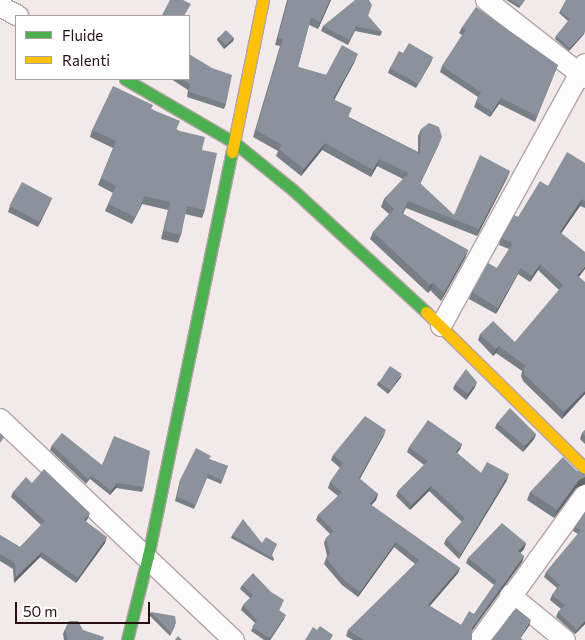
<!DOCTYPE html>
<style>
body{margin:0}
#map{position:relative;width:585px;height:640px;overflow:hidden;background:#f2eaea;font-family:Commissioner,sans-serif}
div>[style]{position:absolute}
.roads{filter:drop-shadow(1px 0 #b4a4a5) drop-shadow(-1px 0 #b4a4a5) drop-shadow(0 1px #b4a4a5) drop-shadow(0 -1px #b4a4a5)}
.street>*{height:20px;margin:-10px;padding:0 10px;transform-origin:10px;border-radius:10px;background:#fdfcfc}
.fast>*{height:11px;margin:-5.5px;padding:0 5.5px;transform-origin:5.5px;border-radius:5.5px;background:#4caf50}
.slow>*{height:11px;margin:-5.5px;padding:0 5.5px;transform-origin:5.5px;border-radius:5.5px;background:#ffc107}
.wall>*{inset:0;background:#787e86}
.shaded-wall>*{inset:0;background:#62666d}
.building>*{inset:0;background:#8c929c;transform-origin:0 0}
span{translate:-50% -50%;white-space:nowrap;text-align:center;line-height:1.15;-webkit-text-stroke:5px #fff;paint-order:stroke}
.legend{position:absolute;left:15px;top:15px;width:175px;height:65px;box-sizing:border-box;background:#fff;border:1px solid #a89e9f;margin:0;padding:6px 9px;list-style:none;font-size:15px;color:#260d10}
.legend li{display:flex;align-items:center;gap:10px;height:25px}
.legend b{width:25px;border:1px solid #a89e9f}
.scale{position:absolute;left:15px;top:602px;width:135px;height:22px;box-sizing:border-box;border:2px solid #260d10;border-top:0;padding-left:6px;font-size:15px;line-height:18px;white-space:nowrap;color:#260d10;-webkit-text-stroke:4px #fff;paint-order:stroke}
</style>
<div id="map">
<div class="roads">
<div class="street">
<i style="left:486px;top:0;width:126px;rotate:38.2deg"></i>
<i style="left:0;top:6px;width:21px;rotate:29deg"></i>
<i style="left:441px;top:326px;width:299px;rotate:-61.2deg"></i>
<i style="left:0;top:419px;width:322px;rotate:43.4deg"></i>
<i style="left:510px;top:595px;width:71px;rotate:39.3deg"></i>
<i style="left:480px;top:640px;width:179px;rotate:-54.1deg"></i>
</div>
<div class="fast">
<i style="left:125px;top:79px;width:127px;rotate:30.2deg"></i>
<i style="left:235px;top:143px;width:75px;rotate:39deg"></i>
<i style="left:293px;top:190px;width:180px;rotate:42.5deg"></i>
<i style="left:127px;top:640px;width:87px;rotate:-76deg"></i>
<i style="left:148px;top:556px;width:413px;rotate:-78.3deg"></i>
</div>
<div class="slow">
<i style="left:232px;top:152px;width:155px;rotate:-78.5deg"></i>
<i style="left:426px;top:312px;width:223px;rotate:44.5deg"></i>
</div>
</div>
<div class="wall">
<i style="clip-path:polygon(287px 0,331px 0,318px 29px,309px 25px,298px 67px,326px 75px,355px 61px,334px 99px,349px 117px,418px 152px,418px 136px,421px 129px,439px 144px,420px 184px,454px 215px,510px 171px,507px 178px,477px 236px,406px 208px,403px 214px,468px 250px,465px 258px,441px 301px,430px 290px,428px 293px,370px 239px,373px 232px,389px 214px,381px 207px,384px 199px,403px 179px,377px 166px,371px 177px,322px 150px,301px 176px,276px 156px,278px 151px,253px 137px,280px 46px,275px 45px)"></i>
<i style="clip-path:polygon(506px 0,525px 0,519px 8px)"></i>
<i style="clip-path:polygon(566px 0,584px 34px,569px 51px,555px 39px,556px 36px,568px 21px,559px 13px)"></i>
<i style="clip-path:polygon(368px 16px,382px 32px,380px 36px,355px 31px,348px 45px,321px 31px,323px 26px)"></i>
<i style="clip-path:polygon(462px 27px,558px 65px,535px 122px,499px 104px,490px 117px,474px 107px,478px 97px,440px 72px,442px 66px,462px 35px,459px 33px)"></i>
<i style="clip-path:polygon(218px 37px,234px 38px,233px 41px,224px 49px,217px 40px)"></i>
<i style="clip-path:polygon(403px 53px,433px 57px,431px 62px,416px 88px,388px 73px,390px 68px)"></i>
<i style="clip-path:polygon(212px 68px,226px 104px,224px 109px,187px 97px,188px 90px,171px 79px,189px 79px)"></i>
<i style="clip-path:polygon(152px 109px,202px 150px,205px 210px,202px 218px,185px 214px,181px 235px,178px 243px,161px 239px,168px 210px,142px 204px,132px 224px,105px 211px,113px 193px,98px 185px,113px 148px,90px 137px,92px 130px)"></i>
<i style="clip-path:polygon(585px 163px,585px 208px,580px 206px,561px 233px,579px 277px,585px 394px,562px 419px,523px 381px,521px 376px,522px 371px,496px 353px,493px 356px,478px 340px,480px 334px,515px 342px,559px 290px,538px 270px,530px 282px,518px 274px,496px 314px,469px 299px,472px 292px,497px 268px,509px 249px,499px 245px,501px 238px,518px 217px,548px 186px)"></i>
<i style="clip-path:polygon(52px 198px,38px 227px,8px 212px,10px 206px)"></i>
<i style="clip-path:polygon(401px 377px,388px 394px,377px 385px,378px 382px)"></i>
<i style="clip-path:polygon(455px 384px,475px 387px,466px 400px,453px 389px)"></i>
<i style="clip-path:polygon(497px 423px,536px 434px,534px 439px,523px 452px,495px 428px)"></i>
<i style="clip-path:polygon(585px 430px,585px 444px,580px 439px,582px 433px)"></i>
<i style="clip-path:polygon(384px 435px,360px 479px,378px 494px,376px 500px,371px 505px,460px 568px,458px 573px,430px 606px,461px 625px,474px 614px,494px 585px,466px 563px,468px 558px,526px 543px,524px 549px,520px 553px,524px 556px,522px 562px,472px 631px,472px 640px,353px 640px,346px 636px,348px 630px,415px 564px,394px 547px,358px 597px,342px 585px,324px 564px,326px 558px,327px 556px,324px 543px,326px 538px,330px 534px,316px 520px,318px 515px,338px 496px,328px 488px,330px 482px,340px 468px,331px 460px,333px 455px)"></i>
<i style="clip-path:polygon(462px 444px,460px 449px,457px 453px,481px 473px,507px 480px,459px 559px,444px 544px,446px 539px,462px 522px,429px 491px,410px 510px,396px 496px,398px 491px,424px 465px,407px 452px,409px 447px)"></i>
<i style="clip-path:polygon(52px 445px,102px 465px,144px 487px,142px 492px,116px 488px,110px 495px,90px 479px,86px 484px,50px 450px)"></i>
<i style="clip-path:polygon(209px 459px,228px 466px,221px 484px,207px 478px,194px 509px,175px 501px,180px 480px)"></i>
<i style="clip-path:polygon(577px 471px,585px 474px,585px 484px,576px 488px,554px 518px,527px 500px,530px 492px)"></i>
<i style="clip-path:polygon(32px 483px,88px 518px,86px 521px,105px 543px,76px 583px,40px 557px,14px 583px,13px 569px,0 561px,0 535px,20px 547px,41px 525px,11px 497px,13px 492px)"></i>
<i style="clip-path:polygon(585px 512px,585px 624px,575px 634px,556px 617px,558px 612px,561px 609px,550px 600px,552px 595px,557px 588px,544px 577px,546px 572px,578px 534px,573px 531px,575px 527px)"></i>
<i style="clip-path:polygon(232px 535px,262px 543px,277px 544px,272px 555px,274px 559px,273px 561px,231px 538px)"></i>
<i style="clip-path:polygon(242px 585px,282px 604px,279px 610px,284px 619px,270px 640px,264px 640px,251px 631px,255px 623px,241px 610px,243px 605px,250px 598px,240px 589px)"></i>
<i style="clip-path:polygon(151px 612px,175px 626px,170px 636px,149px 615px)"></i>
<i style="clip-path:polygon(65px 629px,83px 630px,103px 640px,64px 640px,63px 634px)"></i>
</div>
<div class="shaded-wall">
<i style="clip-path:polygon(330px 0,331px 0,318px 29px,320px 22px)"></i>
<i style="clip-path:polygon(585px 32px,584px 34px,569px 51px,570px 48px)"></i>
<i style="clip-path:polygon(234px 38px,233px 41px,224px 49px,225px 46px)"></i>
<i style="clip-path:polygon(358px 54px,355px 61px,331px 106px,333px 99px)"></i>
<i style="clip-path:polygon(433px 57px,431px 62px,416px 88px,418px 84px)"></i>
<i style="clip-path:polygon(501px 98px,499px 104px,490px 117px,492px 112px)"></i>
<i style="clip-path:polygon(442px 137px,439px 144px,417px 190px,420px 183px)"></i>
<i style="clip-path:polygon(325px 143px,322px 150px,301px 176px,304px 169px)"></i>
<i style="clip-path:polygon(379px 159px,377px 166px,371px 177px,373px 170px)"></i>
<i style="clip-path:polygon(510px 171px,507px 178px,477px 236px,479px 229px)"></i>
<i style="clip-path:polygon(145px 196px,142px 204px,132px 224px,135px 217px)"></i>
<i style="clip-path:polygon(52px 198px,50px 203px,38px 227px,40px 222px)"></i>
<i style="clip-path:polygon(582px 199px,580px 206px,558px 238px,560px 232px)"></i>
<i style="clip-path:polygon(468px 250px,465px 258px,441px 301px,444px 293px)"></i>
<i style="clip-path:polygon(540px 264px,538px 270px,530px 282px,532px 276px)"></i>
<i style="clip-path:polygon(585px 266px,585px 269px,575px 282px,577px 275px)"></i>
<i style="clip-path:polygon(521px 268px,518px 274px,496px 314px,498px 308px)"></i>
<i style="clip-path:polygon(433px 283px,430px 290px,428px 293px,430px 285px)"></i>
<i style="clip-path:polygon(499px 346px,496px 353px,493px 356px,496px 349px)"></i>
<i style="clip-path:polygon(402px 374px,401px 377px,388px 394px,389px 391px)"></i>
<i style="clip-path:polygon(477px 382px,475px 387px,466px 400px,468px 394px)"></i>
<i style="clip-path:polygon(585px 391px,585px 394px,562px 419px,564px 412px)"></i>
<i style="clip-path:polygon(386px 430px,384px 435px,357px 483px,359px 478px)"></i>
<i style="clip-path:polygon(536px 434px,534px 439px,523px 452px,525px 446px)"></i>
<i style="clip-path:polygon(462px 444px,460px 449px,454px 457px,456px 452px)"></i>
<i style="clip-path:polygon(509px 474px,507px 480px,459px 559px,461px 554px)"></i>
<i style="clip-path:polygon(585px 477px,585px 484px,576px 488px,554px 518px,557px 510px,579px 480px)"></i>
<i style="clip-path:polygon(117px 483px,116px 488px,110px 495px,111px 491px)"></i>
<i style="clip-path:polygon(431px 486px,429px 491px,410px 510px,412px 505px)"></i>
<i style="clip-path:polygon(378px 494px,376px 500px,368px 509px,370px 504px)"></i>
<i style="clip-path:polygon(90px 513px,88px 518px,82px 526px,84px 520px)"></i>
<i style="clip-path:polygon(107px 537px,105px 543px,76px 583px,78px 578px)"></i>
<i style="clip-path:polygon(396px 542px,394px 547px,358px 597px,360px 592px)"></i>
<i style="clip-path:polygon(526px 543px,524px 549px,516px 557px,518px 551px)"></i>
<i style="clip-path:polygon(42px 552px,40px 557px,14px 583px,16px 577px)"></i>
<i style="clip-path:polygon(524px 556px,522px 562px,470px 633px,472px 628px)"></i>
<i style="clip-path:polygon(460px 568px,458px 573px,426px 610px,428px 605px)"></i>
<i style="clip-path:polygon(286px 615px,284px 619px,270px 640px,269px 640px)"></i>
<i style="clip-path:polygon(531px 620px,529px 626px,519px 640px,520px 637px)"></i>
<i style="clip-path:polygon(585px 621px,585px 624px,575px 634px,577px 630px)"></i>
</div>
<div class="building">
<i style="clip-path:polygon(170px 0,183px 0,191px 4px,184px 16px,165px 16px,162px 15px)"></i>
<i style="clip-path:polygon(288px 0,330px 0,320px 22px,311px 17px,298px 67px,326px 75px,342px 45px,358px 54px,333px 99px,352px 108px,348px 117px,420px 154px,421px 129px,429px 123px,439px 127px,442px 137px,420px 183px,454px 215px,480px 155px,510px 171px,479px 229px,408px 201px,402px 213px,468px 250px,444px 293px,433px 283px,430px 285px,373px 232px,394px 209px,384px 199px,409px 173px,379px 159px,373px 170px,325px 143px,304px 169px,279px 149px,282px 145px,256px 130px,283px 39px,278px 38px)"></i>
<i style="clip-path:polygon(355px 0,369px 0,372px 5px,368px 16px,382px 32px,356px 26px,349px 40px,323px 26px)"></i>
<i style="clip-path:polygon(511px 0,524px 0,520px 5px)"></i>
<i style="clip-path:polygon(566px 0,585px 0,585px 32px,570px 48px,556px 36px,570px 19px,560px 11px)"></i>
<i style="clip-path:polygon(476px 7px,558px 65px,537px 116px,501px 98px,492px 112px,476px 101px,481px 92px,442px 66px,466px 30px,462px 27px)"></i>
<i style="left:226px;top:30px;width:11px;height:11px;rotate:45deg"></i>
<i style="clip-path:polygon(409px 43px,433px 57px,418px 84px,390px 68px,399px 51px,403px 53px)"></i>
<i style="clip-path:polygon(189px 54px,212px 68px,232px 75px,226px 104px,189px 92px,190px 84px,181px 79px,189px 79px)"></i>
<i style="clip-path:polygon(113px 86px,153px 105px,151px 109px,180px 121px,176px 130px,205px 137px,202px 150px,217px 153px,205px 210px,187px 206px,181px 235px,164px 231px,170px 202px,145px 196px,135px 217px,108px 204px,116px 186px,101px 178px,116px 141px,92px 130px)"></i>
<i style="clip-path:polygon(567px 152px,585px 163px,585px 201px,582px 199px,560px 232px,585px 252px,585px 266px,577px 275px,585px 282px,585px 391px,564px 412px,525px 375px,523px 369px,526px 366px,499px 346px,496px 349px,480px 334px,493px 321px,515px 342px,563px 285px,540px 264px,532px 276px,521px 268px,498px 308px,472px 292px,488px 263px,497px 268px,513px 243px,501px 238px,514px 215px,518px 217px,540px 181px,548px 186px)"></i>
<i style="left:22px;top:182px;width:34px;height:27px;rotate:28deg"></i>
<i style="left:390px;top:366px;width:14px;height:20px;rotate:34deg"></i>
<i style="clip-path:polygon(466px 369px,477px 382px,468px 394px,455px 384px)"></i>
<i style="clip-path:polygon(510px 408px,536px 434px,525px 446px,497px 423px)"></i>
<i style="clip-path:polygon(365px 416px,386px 430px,359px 478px,378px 494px,370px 504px,460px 568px,428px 605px,461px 625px,469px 611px,474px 614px,497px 581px,468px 558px,502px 523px,526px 543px,518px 551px,524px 556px,472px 628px,472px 640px,364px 640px,348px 630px,419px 560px,396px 542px,360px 592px,344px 580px,326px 558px,330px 554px,326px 538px,334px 531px,318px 515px,342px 492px,330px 482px,343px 463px,333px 455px)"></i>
<i style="clip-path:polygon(428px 420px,462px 444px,456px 452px,481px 473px,487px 462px,509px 474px,461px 554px,446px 539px,465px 518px,431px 486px,412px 505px,398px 491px,428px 461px,409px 447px)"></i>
<i style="clip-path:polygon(585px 430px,585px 436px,582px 433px)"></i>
<i style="clip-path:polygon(0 433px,4px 437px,0 443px)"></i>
<i style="clip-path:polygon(62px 433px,102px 465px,114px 436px,150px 451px,144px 487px,117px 483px,111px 491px,91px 475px,88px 479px,52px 445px)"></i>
<i style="clip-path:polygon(196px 448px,211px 456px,209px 459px,228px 466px,222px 480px,208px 474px,196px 505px,177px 497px,180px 480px)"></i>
<i style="clip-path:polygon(563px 457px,577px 471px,585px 474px,585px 477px,579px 480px,557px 510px,530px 492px)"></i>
<i style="clip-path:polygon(44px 469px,90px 513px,84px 520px,107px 537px,78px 578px,42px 552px,16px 577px,15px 563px,0 554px,0 535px,20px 547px,45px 521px,13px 492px,26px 477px,32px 483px)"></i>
<i style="clip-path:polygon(585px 512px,585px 621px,577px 630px,558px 612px,565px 605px,552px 595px,560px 585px,546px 572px,581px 530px,575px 527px)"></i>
<i style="clip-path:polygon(243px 519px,262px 543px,266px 537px,277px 544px,271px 555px,274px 559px,232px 535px)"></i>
<i style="clip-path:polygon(253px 573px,271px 592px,284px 600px,279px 610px,286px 615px,270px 638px,252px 627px,257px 620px,243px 605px,253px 595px,242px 585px)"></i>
<i style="clip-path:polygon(516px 608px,531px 620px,520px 637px,523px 640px,491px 640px)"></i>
<i style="clip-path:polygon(151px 612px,175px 616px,176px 623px,171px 633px)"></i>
<i style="clip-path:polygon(69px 621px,78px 621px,83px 630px,104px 637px,103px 640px,68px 640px,65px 629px)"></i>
<i style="clip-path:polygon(320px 626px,333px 635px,330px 640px,305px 640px,313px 627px,317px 630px)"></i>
<i style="clip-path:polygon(178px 636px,182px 640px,175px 640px)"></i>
</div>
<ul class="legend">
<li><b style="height:6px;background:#4caf50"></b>Fluide</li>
<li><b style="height:6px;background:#ffc107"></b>Ralenti</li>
</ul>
<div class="scale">50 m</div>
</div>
